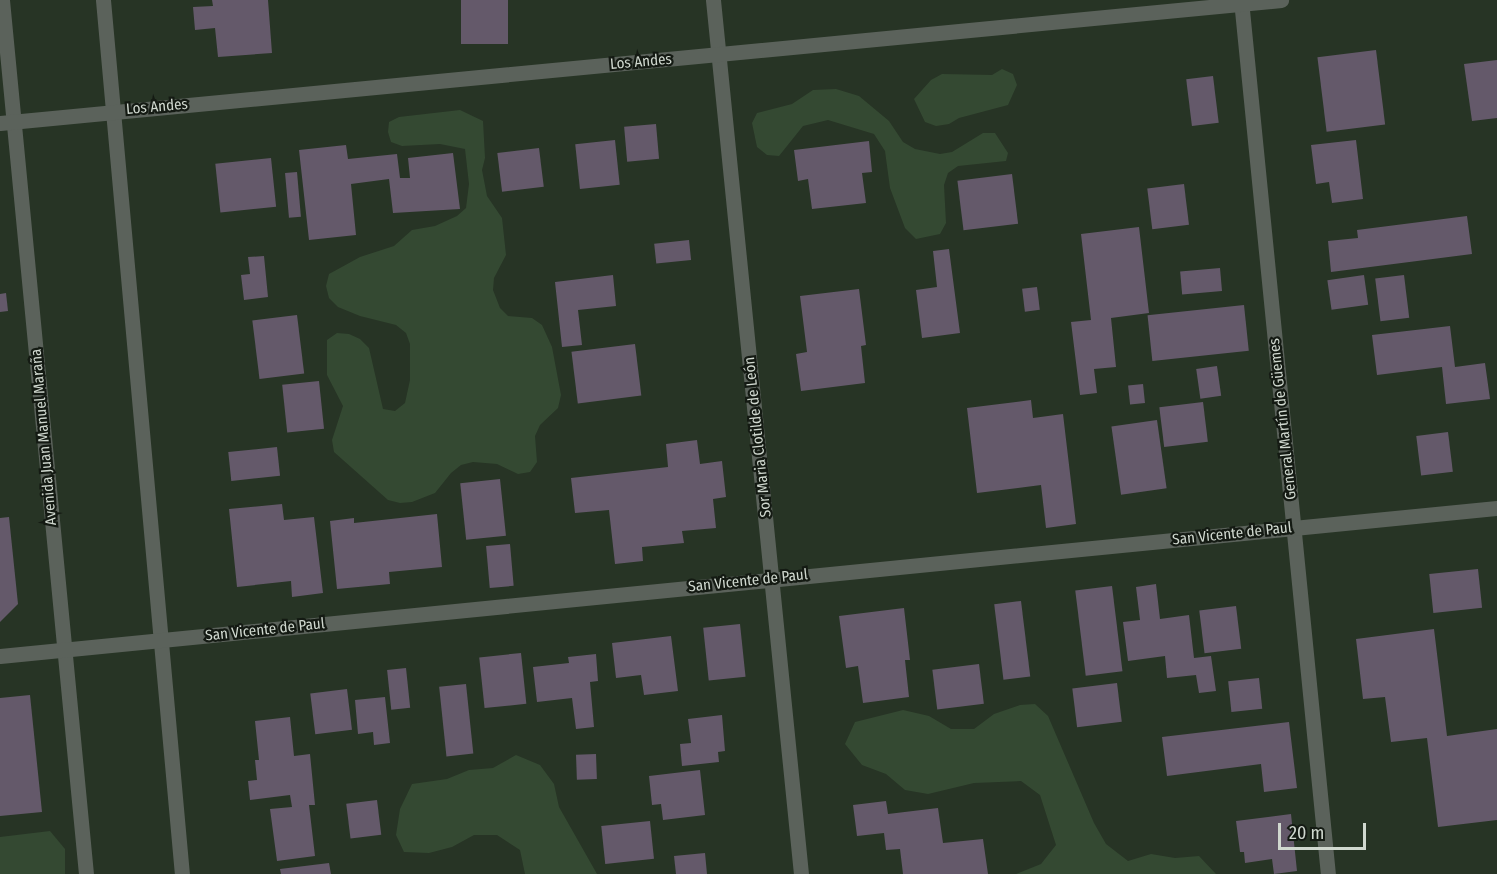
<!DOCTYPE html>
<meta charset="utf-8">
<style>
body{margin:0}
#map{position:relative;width:1497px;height:874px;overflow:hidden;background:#273425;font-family:"Fira Sans Condensed",sans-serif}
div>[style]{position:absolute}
.green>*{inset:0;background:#344932}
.building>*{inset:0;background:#64596a;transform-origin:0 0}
.minor>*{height:15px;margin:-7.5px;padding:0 7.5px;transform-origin:7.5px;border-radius:7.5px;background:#5b625b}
span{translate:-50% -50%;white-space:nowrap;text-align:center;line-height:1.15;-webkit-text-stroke:4.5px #141a13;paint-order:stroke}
.street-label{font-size:15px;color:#d0d8cf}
.scale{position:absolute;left:1278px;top:823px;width:88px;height:27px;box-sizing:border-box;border:3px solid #d0d8cf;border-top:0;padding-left:8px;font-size:18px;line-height:21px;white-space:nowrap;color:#d0d8cf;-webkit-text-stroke:4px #141a13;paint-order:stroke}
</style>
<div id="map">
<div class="green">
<i style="clip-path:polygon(1002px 69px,1013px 74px,1017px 85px,1008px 105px,959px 118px,949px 124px,936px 126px,925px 122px,914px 99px,931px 80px,942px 74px,992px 75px)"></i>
<i style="clip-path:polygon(836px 89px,859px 96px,889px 121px,903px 142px,915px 149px,940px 154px,952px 152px,983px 133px,995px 133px,1008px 153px,1006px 161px,958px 166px,948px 173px,944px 185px,946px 223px,940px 234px,916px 239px,905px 228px,890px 188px,885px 151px,874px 134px,828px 120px,803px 126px,779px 156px,767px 155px,757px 147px,752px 123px,757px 113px,792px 104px,813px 90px)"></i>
<i style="clip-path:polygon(460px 110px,483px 121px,485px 158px,482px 170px,487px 196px,502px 218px,506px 255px,494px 278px,493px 290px,500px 308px,508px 316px,532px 318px,542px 325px,552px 347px,561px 395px,558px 408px,540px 425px,535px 436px,537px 462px,530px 472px,518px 474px,497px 464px,473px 462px,461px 465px,451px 473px,435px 493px,412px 502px,400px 503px,388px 500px,334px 452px,332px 440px,343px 406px,327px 375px,327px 340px,337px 333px,349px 334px,360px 339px,369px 348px,383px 409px,395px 411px,405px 403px,410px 380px,410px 344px,406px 333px,396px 325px,360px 316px,338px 307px,329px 298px,326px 286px,329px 274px,340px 268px,360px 257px,394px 246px,412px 230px,435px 226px,457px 216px,466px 208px,469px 184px,465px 149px,440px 144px,402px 146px,391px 142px,388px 132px,389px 122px,399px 117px)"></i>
<i style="clip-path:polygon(1035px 704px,1048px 716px,1094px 823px,1106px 844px,1128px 861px,1151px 854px,1175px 858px,1199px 856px,1216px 874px,1016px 874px,1041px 864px,1056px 845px,1040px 795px,1021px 781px,974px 783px,928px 794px,905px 790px,886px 774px,862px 765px,845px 744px,855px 722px,903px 710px,929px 716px,951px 729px,974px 729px,994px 714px,1020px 705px)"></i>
<i style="clip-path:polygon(516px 755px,540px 765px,554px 784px,559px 807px,597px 874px,525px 874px,520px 850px,497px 835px,474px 835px,452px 847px,429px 853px,404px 852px,396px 835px,400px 809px,412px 784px,447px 779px,469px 770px,493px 768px)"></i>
<i style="clip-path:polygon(50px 831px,65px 849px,65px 874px,0 874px,0 837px)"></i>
</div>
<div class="building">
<i style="clip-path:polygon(212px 0,268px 0,272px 53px,218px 57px,215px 28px,195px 30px,193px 7px,213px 6px)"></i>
<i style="left:461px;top:0;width:47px;height:44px"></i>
<i style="left:1376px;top:50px;width:75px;height:59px;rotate:83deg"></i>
<i style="clip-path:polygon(1497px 60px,1497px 118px,1472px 121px,1464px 64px)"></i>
<i style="left:1213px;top:76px;width:47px;height:27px;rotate:83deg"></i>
<i style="left:656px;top:124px;width:35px;height:32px;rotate:85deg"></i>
<i style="left:615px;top:140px;width:45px;height:40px;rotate:84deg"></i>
<i style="clip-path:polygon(1356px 140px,1363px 199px,1332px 203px,1329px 182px,1316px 184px,1311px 145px)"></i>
<i style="clip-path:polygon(869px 141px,872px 172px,862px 173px,866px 203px,812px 209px,808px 179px,798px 181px,794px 150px)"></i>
<i style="clip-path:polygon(346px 145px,348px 159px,397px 154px,400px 178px,410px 178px,408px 158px,453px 153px,460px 209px,393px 213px,389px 179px,351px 184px,356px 235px,309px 240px,299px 150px)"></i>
<i style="left:539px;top:148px;width:39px;height:42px;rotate:83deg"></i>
<i style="left:271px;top:158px;width:49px;height:56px;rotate:84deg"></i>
<i style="left:297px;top:172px;width:45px;height:12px;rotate:85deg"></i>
<i style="left:1012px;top:174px;width:50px;height:55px;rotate:83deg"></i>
<i style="left:1184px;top:184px;width:41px;height:37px;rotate:83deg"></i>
<i style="clip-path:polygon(1467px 216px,1472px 254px,1331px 272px,1328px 241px,1358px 238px,1357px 230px)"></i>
<i style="clip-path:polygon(1139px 227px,1149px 313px,1111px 318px,1116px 367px,1094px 369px,1097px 393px,1080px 395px,1071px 322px,1091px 320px,1081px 234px)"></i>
<i style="left:689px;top:240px;width:20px;height:35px;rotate:84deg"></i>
<i style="clip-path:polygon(949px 249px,960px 333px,922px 338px,916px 290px,937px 287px,933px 251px)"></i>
<i style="clip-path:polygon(264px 256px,268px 297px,244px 300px,241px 275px,250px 274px,248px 257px)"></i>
<i style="left:1220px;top:268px;width:23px;height:40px;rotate:85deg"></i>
<i style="clip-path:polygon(613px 275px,616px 306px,578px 310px,582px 345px,562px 347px,555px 282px)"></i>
<i style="left:1364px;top:275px;width:30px;height:37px;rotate:82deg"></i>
<i style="left:1404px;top:275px;width:43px;height:29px;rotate:83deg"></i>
<i style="left:1037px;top:287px;width:23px;height:15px;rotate:83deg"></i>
<i style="clip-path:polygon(859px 289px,866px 345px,861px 346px,865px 383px,801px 391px,796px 354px,807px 352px,800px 296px)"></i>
<i style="clip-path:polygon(6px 293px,8px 311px,0 312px,0 294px)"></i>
<i style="left:1244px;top:305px;width:46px;height:97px;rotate:84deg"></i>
<i style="left:297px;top:315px;width:59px;height:45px;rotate:83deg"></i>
<i style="clip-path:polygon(1450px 326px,1455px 367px,1485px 363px,1490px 399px,1446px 404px,1442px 367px,1377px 375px,1372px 335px)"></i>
<i style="left:635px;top:344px;width:52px;height:64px;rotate:83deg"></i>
<i style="left:1217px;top:366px;width:30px;height:21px;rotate:82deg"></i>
<i style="left:319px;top:381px;width:48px;height:37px;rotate:84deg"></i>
<i style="left:1143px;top:384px;width:19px;height:15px;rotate:84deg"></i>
<i style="clip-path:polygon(1031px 400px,1033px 418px,1063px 414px,1076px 524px,1046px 528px,1041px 485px,977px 493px,967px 408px)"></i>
<i style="left:1203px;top:402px;width:40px;height:44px;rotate:83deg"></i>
<i style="left:1157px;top:420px;width:69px;height:46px;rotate:82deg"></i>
<i style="left:1448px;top:432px;width:40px;height:32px;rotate:83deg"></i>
<i style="clip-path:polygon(697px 440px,700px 464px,722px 461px,726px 497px,713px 499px,716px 528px,682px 531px,684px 543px,642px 547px,643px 561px,615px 564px,609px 510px,575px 513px,571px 478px,668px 467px,666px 444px)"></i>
<i style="left:277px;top:447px;width:29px;height:49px;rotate:84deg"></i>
<i style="left:500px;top:479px;width:57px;height:40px;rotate:84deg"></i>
<i style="clip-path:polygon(282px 504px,284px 520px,314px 517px,323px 593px,292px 597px,291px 581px,237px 587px,229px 509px)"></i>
<i style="clip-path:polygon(437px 514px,442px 567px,389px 572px,390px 584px,337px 589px,330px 521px,354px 518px,354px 523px)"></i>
<i style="clip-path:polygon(9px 517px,18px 604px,0 622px,0 518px)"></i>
<i style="left:510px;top:544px;width:42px;height:24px;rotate:85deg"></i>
<i style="left:1478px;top:569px;width:39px;height:49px;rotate:84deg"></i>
<i style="clip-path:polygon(1156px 584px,1160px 619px,1189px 615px,1194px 658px,1211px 656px,1216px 691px,1199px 693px,1196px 675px,1167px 678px,1165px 656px,1128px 661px,1123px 622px,1140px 620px,1136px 587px)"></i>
<i style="left:1112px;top:586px;width:86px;height:37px;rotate:83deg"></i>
<i style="left:1021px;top:601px;width:76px;height:27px;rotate:83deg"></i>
<i style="left:1236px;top:606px;width:43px;height:37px;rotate:83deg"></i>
<i style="clip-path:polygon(904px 608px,910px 660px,905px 660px,909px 697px,863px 703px,858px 666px,846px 668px,839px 616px)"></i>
<i style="left:740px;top:624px;width:53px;height:37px;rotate:84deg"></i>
<i style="clip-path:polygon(1434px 629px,1447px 736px,1497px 729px,1497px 820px,1438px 827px,1427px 738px,1391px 742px,1385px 697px,1363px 699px,1356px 639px)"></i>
<i style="clip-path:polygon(671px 636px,678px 691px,644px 695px,641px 675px,616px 678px,612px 643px)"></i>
<i style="left:521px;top:653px;width:51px;height:42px;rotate:84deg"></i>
<i style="clip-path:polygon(596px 654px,598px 681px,590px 682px,594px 727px,576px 729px,572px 698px,537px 702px,533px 667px,569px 663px,568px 657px)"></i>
<i style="left:979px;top:664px;width:40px;height:47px;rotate:83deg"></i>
<i style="left:406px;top:668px;width:40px;height:19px;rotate:84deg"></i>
<i style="left:1259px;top:678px;width:31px;height:31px;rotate:84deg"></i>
<i style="left:1117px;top:683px;width:39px;height:45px;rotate:83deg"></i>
<i style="left:466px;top:684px;width:70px;height:27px;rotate:84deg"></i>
<i style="left:347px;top:689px;width:41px;height:37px;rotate:83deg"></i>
<i style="clip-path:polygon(30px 695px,42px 812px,0 816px,0 698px)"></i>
<i style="clip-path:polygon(385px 697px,390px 743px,374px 745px,373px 732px,358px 734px,355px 700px)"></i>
<i style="clip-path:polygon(722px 715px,725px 751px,718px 752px,719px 762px,682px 766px,680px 744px,691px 743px,688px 719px)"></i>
<i style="clip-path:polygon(290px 717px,294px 756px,310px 754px,315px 805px,309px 805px,315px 856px,277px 861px,270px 809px,292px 807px,290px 795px,250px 800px,248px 781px,257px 780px,255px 760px,259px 760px,255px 721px)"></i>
<i style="clip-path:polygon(1289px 722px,1297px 788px,1264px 792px,1261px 764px,1167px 776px,1162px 737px)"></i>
<i style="left:596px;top:754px;width:25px;height:20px;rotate:88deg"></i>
<i style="clip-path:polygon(700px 770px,705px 815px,663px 820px,661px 804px,652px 805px,649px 776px)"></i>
<i style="left:377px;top:800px;width:35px;height:31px;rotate:83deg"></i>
<i style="clip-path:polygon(886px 801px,888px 814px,938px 808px,943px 843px,983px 839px,988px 874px,903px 874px,900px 849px,886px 850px,884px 833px,857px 836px,853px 805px)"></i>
<i style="clip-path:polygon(1291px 814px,1297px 871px,1274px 874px,1272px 859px,1245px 863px,1244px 852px,1240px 852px,1236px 821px)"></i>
<i style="left:650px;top:821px;width:38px;height:49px;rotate:84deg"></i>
<i style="clip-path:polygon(705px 853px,707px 874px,676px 874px,674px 856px)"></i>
<i style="clip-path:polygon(329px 863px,331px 874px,281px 874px,280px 869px)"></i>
</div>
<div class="minor">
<i style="left:2px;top:0;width:878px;rotate:84.51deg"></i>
<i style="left:103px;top:0;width:878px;rotate:84.84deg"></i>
<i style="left:713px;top:0;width:878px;rotate:84.25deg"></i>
<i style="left:1241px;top:0;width:878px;rotate:84.32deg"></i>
<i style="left:0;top:123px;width:1287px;rotate:-5.48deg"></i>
<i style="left:0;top:656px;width:1504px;rotate:-5.65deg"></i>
</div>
<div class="street-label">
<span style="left:641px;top:62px;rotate:-5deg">Los Andes</span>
<span style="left:157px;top:107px;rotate:-5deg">Los Andes</span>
<span style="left:1283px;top:419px;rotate:-96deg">General Martín de Güemes</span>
<span style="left:44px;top:437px;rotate:-95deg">Avenida Juan Manuel Maraña</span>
<span style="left:758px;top:437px;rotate:-96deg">Sor Maria Clotilde de León</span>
<span style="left:1232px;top:534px;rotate:-6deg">San Vicente de Paul</span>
<span style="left:748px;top:581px;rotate:-6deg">San Vicente de Paul</span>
<span style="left:265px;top:630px;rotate:-6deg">San Vicente de Paul</span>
</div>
<div class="scale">20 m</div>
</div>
